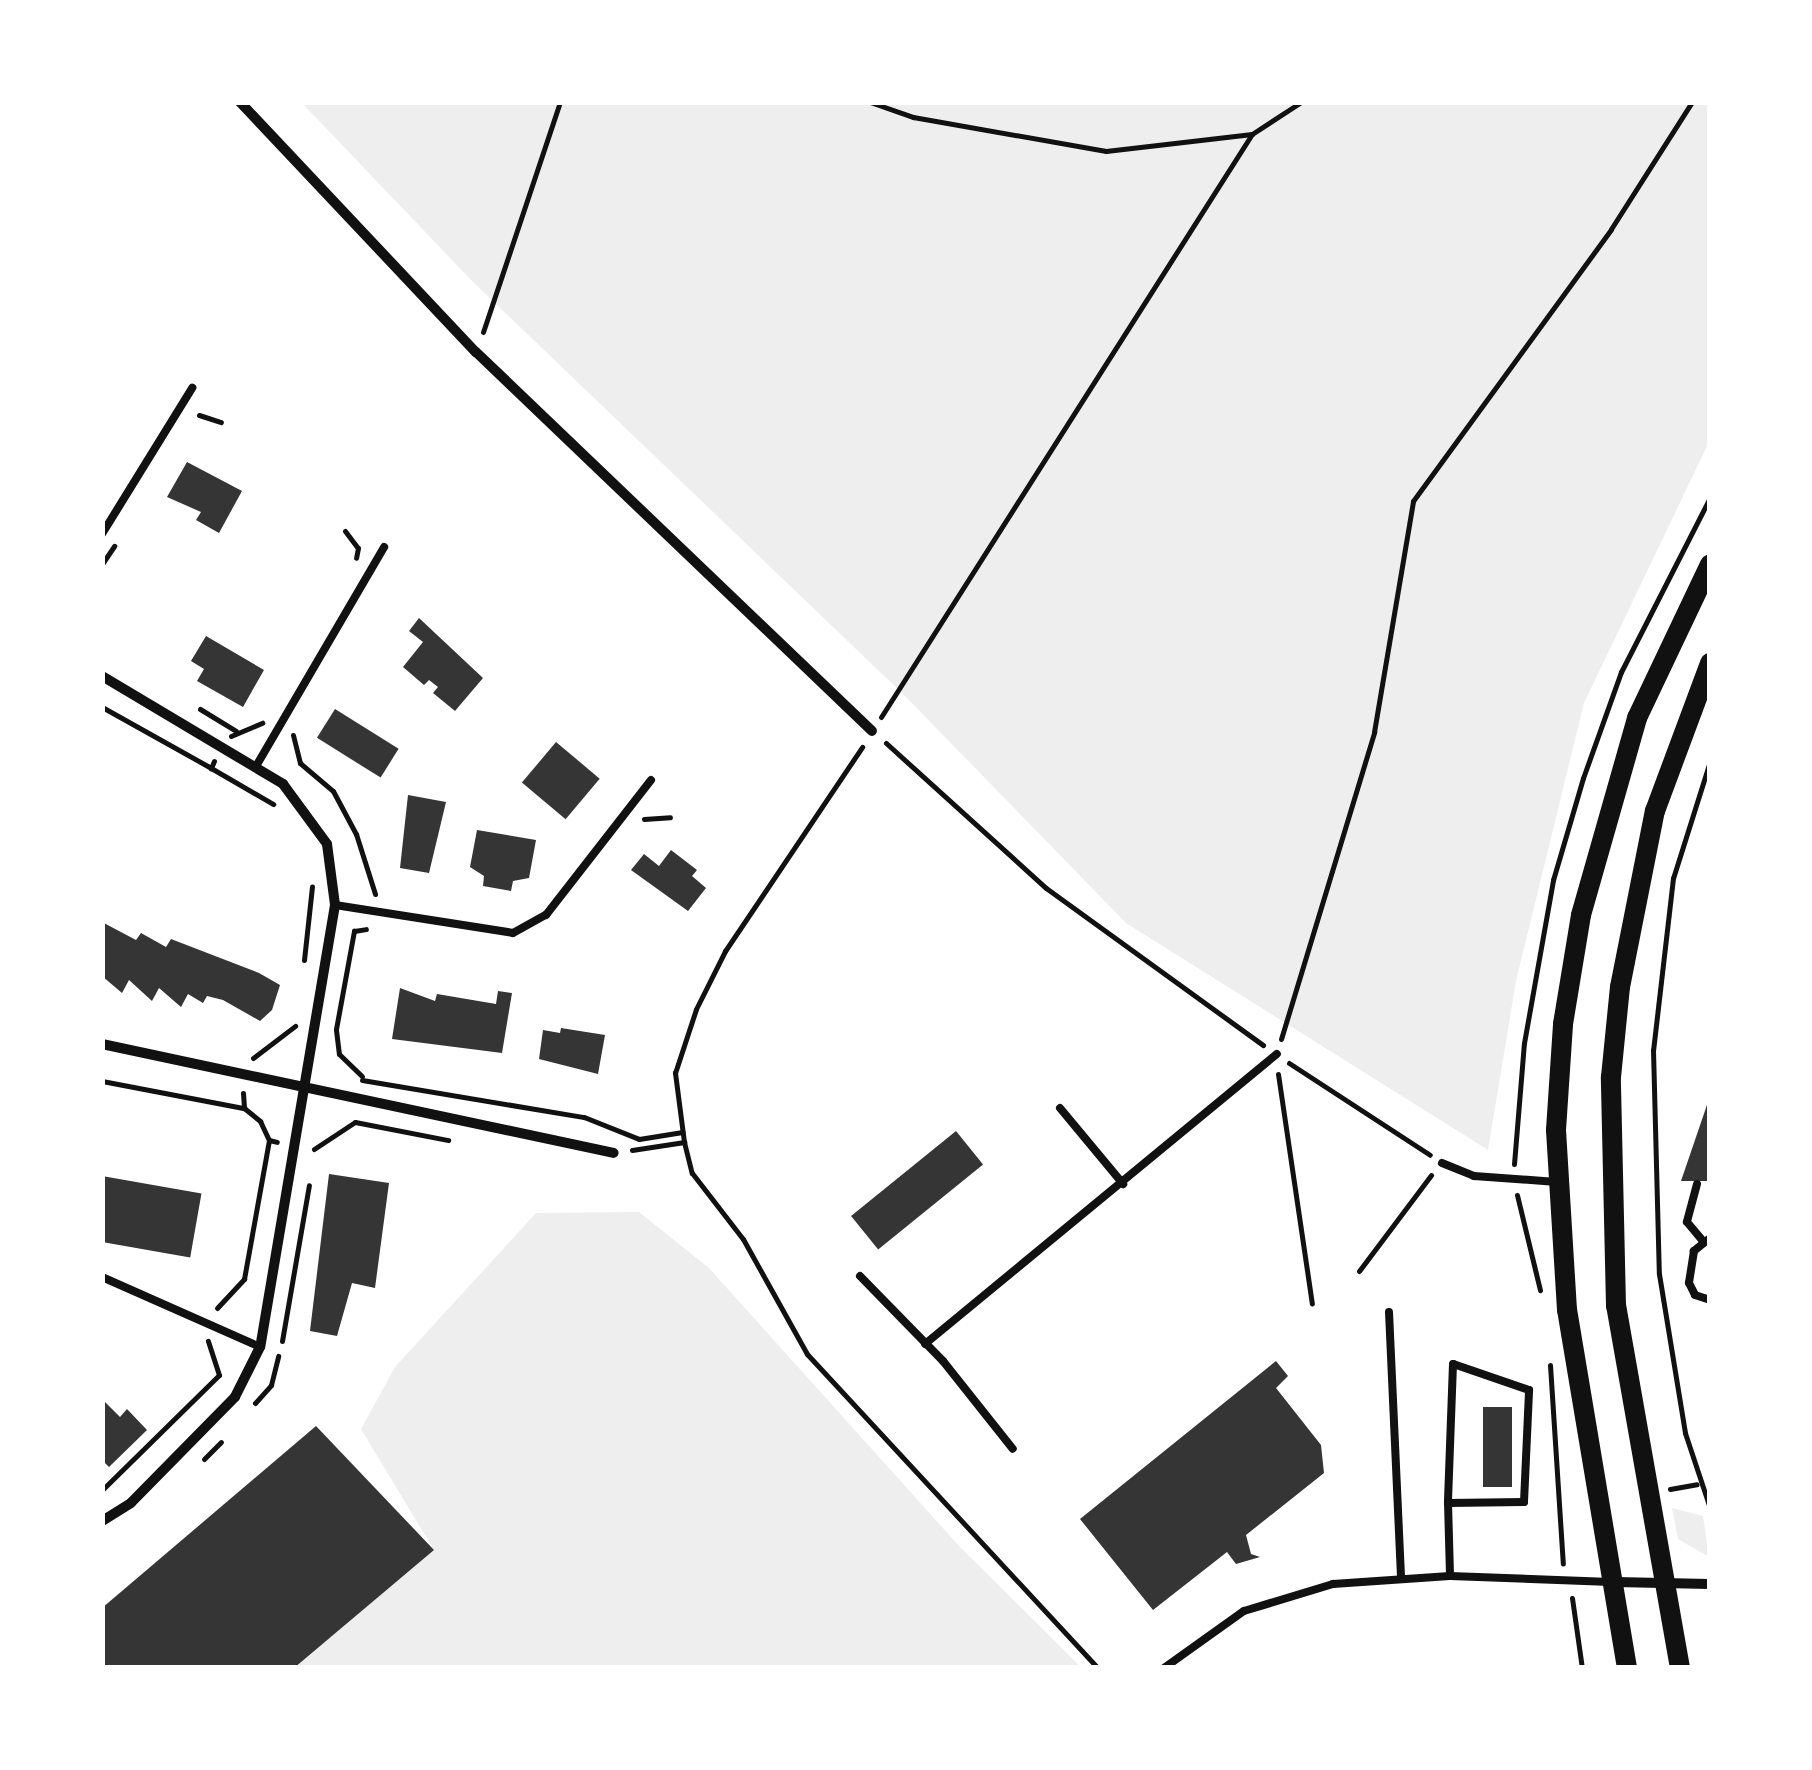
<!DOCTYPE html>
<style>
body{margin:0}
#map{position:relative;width:1812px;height:1770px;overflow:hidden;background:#fff;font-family:"Noto Serif",serif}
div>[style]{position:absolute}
.green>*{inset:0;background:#eee}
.building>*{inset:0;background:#353535;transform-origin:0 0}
.path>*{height:5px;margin:-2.5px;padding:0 2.5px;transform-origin:2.5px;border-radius:2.5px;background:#111}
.service>*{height:8px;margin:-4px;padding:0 4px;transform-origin:4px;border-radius:4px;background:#111}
.minor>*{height:10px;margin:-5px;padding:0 5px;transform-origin:5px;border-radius:5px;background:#111}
.secondary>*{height:20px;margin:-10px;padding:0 10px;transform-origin:10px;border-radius:10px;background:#111}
span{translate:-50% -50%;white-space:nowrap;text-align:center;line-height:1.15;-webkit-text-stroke:10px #fff;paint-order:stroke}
.frame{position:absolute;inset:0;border:105px solid #fff;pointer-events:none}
</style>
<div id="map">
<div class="green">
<i style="clip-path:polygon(302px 103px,1709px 103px,1709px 442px,1584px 703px,1516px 981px,1488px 1150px,1126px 923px,904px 695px,471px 280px)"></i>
<i style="clip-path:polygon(639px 1212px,709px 1268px,960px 1547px,1081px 1667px,294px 1668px,434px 1550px,361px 1429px,395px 1367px,536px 1213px)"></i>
<i style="clip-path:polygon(1672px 1508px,1703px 1516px,1709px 1557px,1678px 1539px)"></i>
</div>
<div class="building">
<i style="clip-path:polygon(187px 462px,242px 491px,219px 533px,196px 520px,201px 512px,167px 497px)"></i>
<i style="clip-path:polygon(419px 618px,483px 678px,455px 711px,433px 693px,438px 687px,429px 680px,424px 685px,403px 667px,423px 642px,409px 631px)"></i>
<i style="clip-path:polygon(206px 636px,264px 670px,243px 707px,197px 681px,204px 669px,191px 661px)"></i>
<i style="left:335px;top:709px;width:75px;height:34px;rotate:32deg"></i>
<i style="left:556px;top:742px;width:57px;height:53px;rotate:40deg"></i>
<i style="clip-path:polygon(408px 795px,446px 802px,429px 873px,400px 868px)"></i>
<i style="clip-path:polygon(477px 830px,536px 840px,529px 878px,513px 881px,511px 891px,483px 886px,484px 876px,470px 867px)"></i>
<i style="clip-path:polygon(671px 850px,697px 870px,692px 876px,706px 888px,688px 911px,631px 870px,644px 854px,659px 866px)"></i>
<i style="clip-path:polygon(102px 922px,136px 940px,141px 933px,166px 947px,171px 939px,259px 973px,280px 985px,272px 1010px,260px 1021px,223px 1000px,207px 996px,203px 1003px,188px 994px,181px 1007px,159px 988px,152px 1001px,129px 980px,122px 993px,102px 976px)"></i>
<i style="clip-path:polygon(400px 988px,435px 1001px,437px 994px,496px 1004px,498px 991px,512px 993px,502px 1053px,392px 1039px)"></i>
<i style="clip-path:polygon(561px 1028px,605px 1035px,598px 1074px,539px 1059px,543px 1030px,560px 1033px)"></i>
<i style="clip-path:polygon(1709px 1099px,1710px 1181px,1681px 1181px)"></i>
<i style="left:956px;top:1131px;width:43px;height:135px;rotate:51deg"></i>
<i style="clip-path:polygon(329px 1174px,389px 1183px,375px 1288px,352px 1283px,337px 1336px,310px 1331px)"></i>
<i style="left:102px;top:1176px;width:101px;height:65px;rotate:10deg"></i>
<i style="clip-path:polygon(1276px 1361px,1288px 1376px,1276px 1388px,1321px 1445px,1324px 1473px,1246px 1535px,1251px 1554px,1260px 1557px,1236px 1564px,1227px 1552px,1153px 1610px,1080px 1519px)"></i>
<i style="clip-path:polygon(102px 1399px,120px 1417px,127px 1409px,147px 1430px,109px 1467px,102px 1460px)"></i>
<i style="left:1483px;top:1407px;width:29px;height:80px"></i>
<i style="clip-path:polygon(316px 1426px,434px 1550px,294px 1668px,102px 1668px,102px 1608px)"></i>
</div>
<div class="path">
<i style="left:870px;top:102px;width:46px;rotate:19.2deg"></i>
<i style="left:913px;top:117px;width:196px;rotate:10deg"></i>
<i style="left:1106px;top:151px;width:147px;rotate:-6.6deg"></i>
<i style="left:1252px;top:134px;width:59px;rotate:-33.1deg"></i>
<i style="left:483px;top:332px;width:243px;rotate:-71.5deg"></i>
<i style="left:199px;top:415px;width:23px;rotate:18deg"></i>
<i style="left:345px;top:531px;width:21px;rotate:53deg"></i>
<i style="left:358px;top:548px;width:10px;rotate:101deg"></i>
<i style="left:102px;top:564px;width:22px;rotate:-56deg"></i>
<i style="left:102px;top:707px;width:125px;rotate:29.2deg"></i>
<i style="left:200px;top:709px;width:42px;rotate:31.4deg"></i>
<i style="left:881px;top:717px;width:691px;rotate:-57.53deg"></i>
<i style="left:293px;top:735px;width:29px;rotate:76deg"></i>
<i style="left:300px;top:763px;width:43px;rotate:40.3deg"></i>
<i style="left:333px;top:791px;width:49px;rotate:61.9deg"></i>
<i style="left:356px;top:834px;width:63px;rotate:72.4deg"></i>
<i style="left:231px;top:736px;width:34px;rotate:-23deg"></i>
<i style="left:886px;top:743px;width:216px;rotate:42.2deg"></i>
<i style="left:1046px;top:888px;width:268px;rotate:35.9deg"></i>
<i style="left:214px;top:761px;width:8px;rotate:113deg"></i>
<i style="left:211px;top:768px;width:72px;rotate:30.1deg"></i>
<i style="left:1710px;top:761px;width:123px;rotate:107.5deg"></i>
<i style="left:1673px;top:878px;width:173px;rotate:96.6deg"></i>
<i style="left:1653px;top:1050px;width:224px;rotate:88.5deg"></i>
<i style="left:1659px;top:1274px;width:161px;rotate:80.7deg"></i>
<i style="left:1685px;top:1433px;width:79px;rotate:71.6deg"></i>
<i style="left:644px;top:819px;width:26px;rotate:-4deg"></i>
<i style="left:304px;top:960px;width:74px;rotate:-83.8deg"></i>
<i style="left:336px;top:1029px;width:100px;rotate:-79.6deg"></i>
<i style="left:354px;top:931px;width:12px;rotate:-9deg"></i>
<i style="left:336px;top:1030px;width:24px;rotate:83deg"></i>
<i style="left:339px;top:1054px;width:32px;rotate:44deg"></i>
<i style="left:1281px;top:1039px;width:321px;rotate:-73.1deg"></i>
<i style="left:1374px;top:732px;width:234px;rotate:-80.4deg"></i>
<i style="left:1413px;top:501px;width:336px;rotate:-53.9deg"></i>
<i style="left:1611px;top:229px;width:151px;rotate:-57.5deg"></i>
<i style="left:253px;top:1058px;width:53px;rotate:-37.3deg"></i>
<i style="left:1289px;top:1063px;width:168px;rotate:33.1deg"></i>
<i style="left:1278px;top:1074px;width:232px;rotate:81.6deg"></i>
<i style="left:362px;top:1080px;width:225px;rotate:9.5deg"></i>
<i style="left:584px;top:1117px;width:59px;rotate:21.8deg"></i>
<i style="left:639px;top:1139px;width:44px;rotate:-9.2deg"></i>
<i style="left:102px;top:1081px;width:145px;rotate:10.8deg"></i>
<i style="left:243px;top:1093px;width:15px;rotate:86deg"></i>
<i style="left:244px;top:1108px;width:21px;rotate:39deg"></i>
<i style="left:260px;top:1121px;width:21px;rotate:65deg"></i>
<i style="left:684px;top:1142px;width:70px;rotate:-97.4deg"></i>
<i style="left:675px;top:1073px;width:67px;rotate:-71.8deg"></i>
<i style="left:696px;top:1009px;width:65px;rotate:-63.4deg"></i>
<i style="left:725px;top:951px;width:246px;rotate:-56.1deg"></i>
<i style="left:314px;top:1149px;width:49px;rotate:-33.4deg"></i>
<i style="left:355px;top:1122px;width:95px;rotate:11deg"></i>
<i style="left:632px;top:1150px;width:53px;rotate:-8.7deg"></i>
<i style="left:684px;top:1142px;width:32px;rotate:76deg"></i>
<i style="left:692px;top:1173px;width:83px;rotate:52.3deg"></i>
<i style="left:743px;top:1239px;width:132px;rotate:60.9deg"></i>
<i style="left:807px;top:1354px;width:428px;rotate:47.2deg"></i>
<i style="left:1514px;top:1164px;width:121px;rotate:-85.3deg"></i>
<i style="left:1524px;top:1043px;width:166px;rotate:-79.9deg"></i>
<i style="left:1553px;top:880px;width:106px;rotate:-73.6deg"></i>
<i style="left:1583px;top:778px;width:113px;rotate:-70.3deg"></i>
<i style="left:1621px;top:672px;width:196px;rotate:-63deg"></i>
<i style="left:1517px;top:1195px;width:98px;rotate:76.4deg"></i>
<i style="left:1359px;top:1271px;width:120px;rotate:-53.1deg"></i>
<i style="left:217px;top:1308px;width:40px;rotate:-47deg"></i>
<i style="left:244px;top:1279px;width:141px;rotate:-79.8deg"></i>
<i style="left:269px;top:1140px;width:8px;rotate:14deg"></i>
<i style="left:282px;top:1341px;width:158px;rotate:-80.2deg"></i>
<i style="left:1550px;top:1365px;width:199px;rotate:86.3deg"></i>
<i style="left:255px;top:1403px;width:24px;rotate:-48deg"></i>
<i style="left:271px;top:1385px;width:30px;rotate:-76deg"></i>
<i style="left:204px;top:1459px;width:24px;rotate:-45deg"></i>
<i style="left:1670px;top:1489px;width:27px;rotate:-10deg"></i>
<i style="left:102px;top:1490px;width:164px;rotate:-44.5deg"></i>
<i style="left:219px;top:1375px;width:36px;rotate:-108deg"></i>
<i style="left:1572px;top:1598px;width:71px;rotate:81.9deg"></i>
</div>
<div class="service">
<i style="left:102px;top:534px;width:172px;rotate:-58.3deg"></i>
<i style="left:255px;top:768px;width:256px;rotate:-59.7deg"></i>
<i style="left:335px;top:905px;width:180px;rotate:8.9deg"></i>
<i style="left:513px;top:933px;width:38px;rotate:-29deg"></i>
<i style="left:546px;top:915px;width:171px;rotate:-52.1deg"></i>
<i style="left:1060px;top:1108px;width:99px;rotate:50.3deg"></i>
<i style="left:1442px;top:1163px;width:35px;rotate:22deg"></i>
<i style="left:1474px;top:1176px;width:83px;rotate:4.1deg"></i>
<i style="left:1697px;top:1184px;width:39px;rotate:105deg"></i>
<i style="left:1687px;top:1222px;width:25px;rotate:50deg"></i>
<i style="left:1710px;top:1238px;width:21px;rotate:141deg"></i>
<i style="left:1694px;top:1251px;width:32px;rotate:99deg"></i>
<i style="left:1689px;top:1283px;width:13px;rotate:63deg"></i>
<i style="left:1695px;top:1295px;width:16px;rotate:18deg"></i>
<i style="left:860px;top:1276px;width:119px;rotate:45.7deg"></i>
<i style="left:943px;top:1361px;width:112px;rotate:51.5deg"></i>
<i style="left:102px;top:1277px;width:173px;rotate:23.9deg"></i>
<i style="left:1389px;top:1312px;width:265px;rotate:87.4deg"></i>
<i style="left:925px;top:1344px;width:456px;rotate:-39.5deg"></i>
<i style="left:1448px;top:1503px;width:76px;rotate:-0.8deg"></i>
<i style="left:1524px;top:1502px;width:112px;rotate:-87.4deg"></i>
<i style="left:1529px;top:1390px;width:80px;rotate:-161.1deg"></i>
<i style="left:1453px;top:1364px;width:139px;rotate:92.1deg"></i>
<i style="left:1448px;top:1503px;width:73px;rotate:88.4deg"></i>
<i style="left:1164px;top:1668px;width:98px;rotate:-35.5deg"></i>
<i style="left:1244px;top:1611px;width:93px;rotate:-16.9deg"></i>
<i style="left:1333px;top:1584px;width:117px;rotate:-3.9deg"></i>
<i style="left:1450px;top:1576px;width:161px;rotate:2.1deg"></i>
</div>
<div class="minor">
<i style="left:240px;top:102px;width:344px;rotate:46.7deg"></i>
<i style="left:476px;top:352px;width:548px;rotate:43.74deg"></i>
<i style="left:102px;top:676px;width:211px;rotate:30.8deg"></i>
<i style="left:283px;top:784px;width:74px;rotate:53.7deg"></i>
<i style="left:327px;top:844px;width:62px;rotate:82.5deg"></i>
<i style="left:335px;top:905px;width:448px;rotate:99.6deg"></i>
<i style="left:260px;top:1347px;width:56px;rotate:116.6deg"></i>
<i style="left:235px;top:1397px;width:148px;rotate:134.5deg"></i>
<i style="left:131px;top:1503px;width:34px;rotate:148deg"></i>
<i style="left:102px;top:1044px;width:523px;rotate:12.02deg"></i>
<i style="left:1615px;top:1582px;width:95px;rotate:1.2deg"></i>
</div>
<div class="secondary">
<i style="left:1627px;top:1668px;width:363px;rotate:-99.5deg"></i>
<i style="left:1567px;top:1310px;width:180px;rotate:-93.5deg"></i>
<i style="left:1556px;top:1130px;width:106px;rotate:-86.2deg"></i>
<i style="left:1563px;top:1024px;width:110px;rotate:-80.6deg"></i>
<i style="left:1581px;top:915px;width:205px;rotate:-74.1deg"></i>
<i style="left:1637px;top:718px;width:170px;rotate:-64.6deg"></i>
<i style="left:1680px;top:1668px;width:368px;rotate:-100deg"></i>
<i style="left:1616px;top:1306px;width:229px;rotate:-91.3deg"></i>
<i style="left:1611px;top:1077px;width:90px;rotate:-84.3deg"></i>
<i style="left:1620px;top:987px;width:179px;rotate:-78.8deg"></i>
<i style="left:1655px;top:811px;width:158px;rotate:-69.6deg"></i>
</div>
<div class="frame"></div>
</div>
